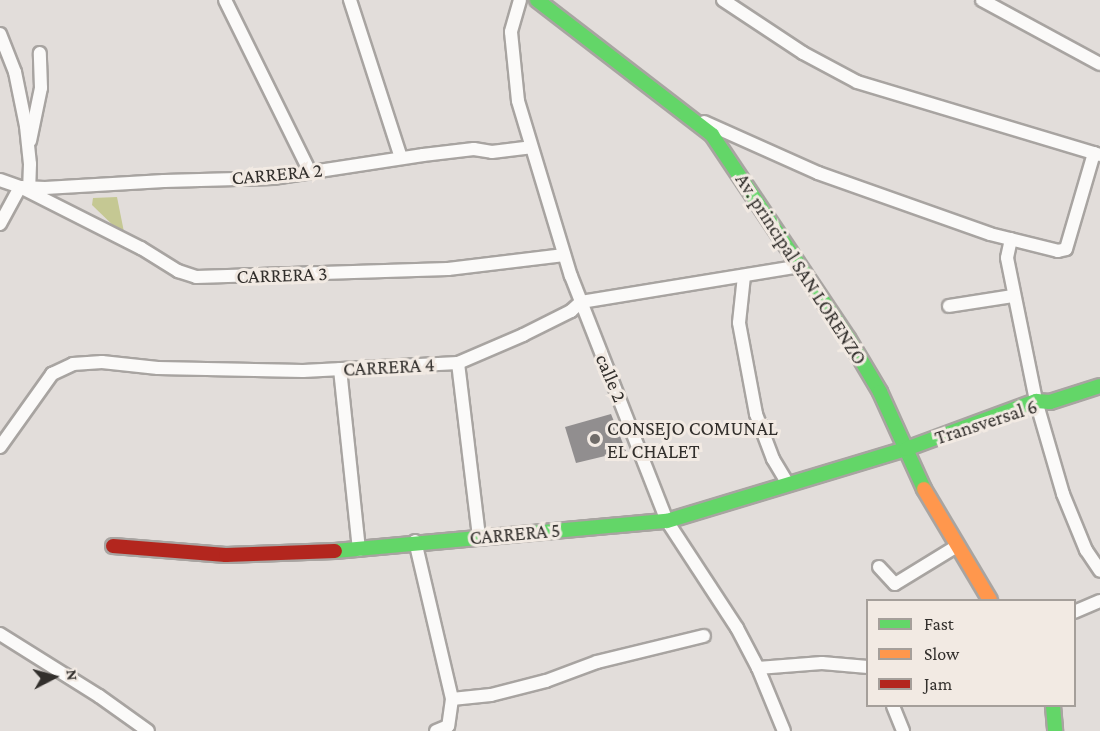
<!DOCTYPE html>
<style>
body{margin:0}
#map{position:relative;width:1100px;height:731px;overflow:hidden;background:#e2ddda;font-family:"Crimson Pro",serif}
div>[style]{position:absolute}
.green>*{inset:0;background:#c5c893}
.building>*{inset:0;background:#918e8f}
.roads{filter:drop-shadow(2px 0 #a8a4a1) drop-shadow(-2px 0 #a8a4a1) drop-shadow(0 2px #a8a4a1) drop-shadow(0 -2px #a8a4a1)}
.street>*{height:12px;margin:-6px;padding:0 6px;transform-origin:6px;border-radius:6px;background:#fbfaf9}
.fast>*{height:14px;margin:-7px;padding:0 7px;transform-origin:7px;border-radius:7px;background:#63d668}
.slow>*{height:14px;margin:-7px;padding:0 7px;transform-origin:7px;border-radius:7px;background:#ff974d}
.jam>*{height:14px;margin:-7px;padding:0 7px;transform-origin:7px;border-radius:7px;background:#b3261e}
.dots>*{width:16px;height:16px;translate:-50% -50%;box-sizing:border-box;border:3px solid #f2eae3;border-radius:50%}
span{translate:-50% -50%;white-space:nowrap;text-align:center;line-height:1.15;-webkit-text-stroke:6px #f2eae3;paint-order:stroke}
.street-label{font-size:20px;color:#322f2c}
.poi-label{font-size:20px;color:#322f2c}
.left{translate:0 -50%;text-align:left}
.legend{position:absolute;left:866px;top:599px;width:210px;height:108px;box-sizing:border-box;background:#f2eae3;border:2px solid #a59f9a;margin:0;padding:8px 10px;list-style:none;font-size:18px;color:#322f2c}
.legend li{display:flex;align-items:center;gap:12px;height:30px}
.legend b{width:30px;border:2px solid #a59f9a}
.north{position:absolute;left:24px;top:647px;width:60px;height:60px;-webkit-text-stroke:4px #f2eae3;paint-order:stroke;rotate:84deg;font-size:16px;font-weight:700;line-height:24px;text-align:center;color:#322f2c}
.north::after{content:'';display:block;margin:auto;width:21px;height:27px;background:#322f2c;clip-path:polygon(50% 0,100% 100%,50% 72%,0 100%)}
</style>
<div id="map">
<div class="green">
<i style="clip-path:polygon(117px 197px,124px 232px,122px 234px,92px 205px,93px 198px)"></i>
</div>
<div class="building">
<i style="clip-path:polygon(611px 414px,626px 451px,576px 463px,565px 427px)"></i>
</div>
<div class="roads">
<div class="street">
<i style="left:225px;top:0;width:192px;rotate:63.7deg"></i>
<i style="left:350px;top:0;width:166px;rotate:72.1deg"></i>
<i style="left:520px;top:0;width:33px;rotate:106deg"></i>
<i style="left:511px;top:32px;width:69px;rotate:84.2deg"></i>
<i style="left:518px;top:101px;width:183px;rotate:73.2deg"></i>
<i style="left:571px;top:276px;width:263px;rotate:68.6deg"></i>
<i style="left:667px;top:521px;width:128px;rotate:56.8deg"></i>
<i style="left:737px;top:628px;width:45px;rotate:62.3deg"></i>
<i style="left:758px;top:668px;width:68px;rotate:67.6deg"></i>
<i style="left:723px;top:0;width:96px;rotate:33.5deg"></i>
<i style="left:803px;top:53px;width:61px;rotate:28.2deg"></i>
<i style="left:857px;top:82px;width:254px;rotate:16.7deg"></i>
<i style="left:982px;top:0;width:134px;rotate:28.5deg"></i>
<i style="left:0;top:34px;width:41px;rotate:68.5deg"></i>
<i style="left:15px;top:72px;width:55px;rotate:78.5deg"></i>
<i style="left:26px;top:126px;width:38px;rotate:84deg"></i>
<i style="left:30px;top:164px;width:24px;rotate:92deg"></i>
<i style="left:704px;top:122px;width:125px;rotate:24.1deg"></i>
<i style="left:818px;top:173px;width:182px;rotate:19.5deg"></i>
<i style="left:990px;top:234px;width:70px;rotate:14deg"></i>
<i style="left:1058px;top:251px;width:8px;rotate:-14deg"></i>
<i style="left:1066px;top:249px;width:100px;rotate:-73.7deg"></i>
<i style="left:30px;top:141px;width:54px;rotate:-78.3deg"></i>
<i style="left:41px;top:88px;width:35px;rotate:-92deg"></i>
<i style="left:0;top:180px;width:21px;rotate:19deg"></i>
<i style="left:20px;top:187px;width:25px;rotate:2deg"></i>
<i style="left:45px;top:188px;width:119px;rotate:-3.4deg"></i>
<i style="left:164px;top:181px;width:109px;rotate:-1.6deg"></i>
<i style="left:273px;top:178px;width:152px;rotate:-8.7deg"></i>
<i style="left:423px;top:155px;width:51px;rotate:-6.7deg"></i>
<i style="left:474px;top:149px;width:18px;rotate:9deg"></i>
<i style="left:492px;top:152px;width:39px;rotate:-7deg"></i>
<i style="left:20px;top:187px;width:136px;rotate:26.8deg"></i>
<i style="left:141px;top:248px;width:44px;rotate:31.9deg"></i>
<i style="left:178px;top:271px;width:19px;rotate:18deg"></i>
<i style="left:196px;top:277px;width:252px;rotate:-1.8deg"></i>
<i style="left:448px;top:269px;width:117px;rotate:-6.9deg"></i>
<i style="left:0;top:224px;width:42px;rotate:-61.6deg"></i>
<i style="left:1011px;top:239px;width:19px;rotate:102deg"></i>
<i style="left:1007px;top:258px;width:146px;rotate:78.5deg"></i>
<i style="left:1036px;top:401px;width:97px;rotate:73.8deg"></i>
<i style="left:1063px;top:494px;width:61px;rotate:67.7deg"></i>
<i style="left:1086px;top:550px;width:25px;rotate:56deg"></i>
<i style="left:744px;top:276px;width:47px;rotate:96.1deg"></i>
<i style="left:739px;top:323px;width:93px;rotate:79.4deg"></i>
<i style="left:756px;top:414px;width:48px;rotate:69.3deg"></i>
<i style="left:773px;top:459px;width:29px;rotate:59deg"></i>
<i style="left:949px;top:306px;width:65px;rotate:-8.9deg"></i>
<i style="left:458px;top:363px;width:174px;rotate:83.1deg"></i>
<i style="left:340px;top:369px;width:182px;rotate:84deg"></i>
<i style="left:0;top:447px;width:90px;rotate:-54.5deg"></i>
<i style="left:52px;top:374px;width:23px;rotate:-25deg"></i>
<i style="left:73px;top:364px;width:29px;rotate:-4deg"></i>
<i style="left:102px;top:362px;width:56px;rotate:6.1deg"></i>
<i style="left:158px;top:368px;width:145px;rotate:1.2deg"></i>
<i style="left:303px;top:371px;width:155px;rotate:-3deg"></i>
<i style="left:458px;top:363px;width:71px;rotate:-23.3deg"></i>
<i style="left:523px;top:335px;width:54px;rotate:-26.6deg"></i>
<i style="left:571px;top:311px;width:13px;rotate:-42deg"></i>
<i style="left:581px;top:302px;width:222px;rotate:-9.3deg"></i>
<i style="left:415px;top:541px;width:162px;rotate:76.8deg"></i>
<i style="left:452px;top:699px;width:27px;rotate:98deg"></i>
<i style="left:448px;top:726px;width:13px;rotate:157deg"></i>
<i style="left:879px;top:567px;width:23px;rotate:47deg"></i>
<i style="left:895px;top:584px;width:73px;rotate:-31.5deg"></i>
<i style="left:1074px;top:612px;width:28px;rotate:-23deg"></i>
<i style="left:0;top:634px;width:117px;rotate:32.1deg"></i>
<i style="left:99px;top:696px;width:60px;rotate:35.5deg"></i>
<i style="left:758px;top:668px;width:64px;rotate:-4.5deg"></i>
<i style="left:822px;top:663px;width:46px;rotate:5deg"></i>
<i style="left:452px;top:699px;width:39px;rotate:-6deg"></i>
<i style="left:491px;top:695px;width:57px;rotate:-14.3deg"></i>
<i style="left:546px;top:681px;width:54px;rotate:-20.4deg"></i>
<i style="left:597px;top:662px;width:110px;rotate:-13.7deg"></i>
<i style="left:893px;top:706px;width:27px;rotate:68deg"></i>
</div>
<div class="fast">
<i style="left:537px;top:0;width:221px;rotate:37.6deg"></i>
<i style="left:712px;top:135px;width:244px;rotate:56.2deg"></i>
<i style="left:848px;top:338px;width:63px;rotate:59.3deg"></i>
<i style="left:880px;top:392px;width:107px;rotate:65.6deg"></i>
<i style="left:335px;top:551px;width:333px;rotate:-5.2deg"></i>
<i style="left:667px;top:521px;width:250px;rotate:-16.8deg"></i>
<i style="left:906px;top:449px;width:139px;rotate:-20.3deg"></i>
<i style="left:1036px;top:401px;width:14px;rotate:4deg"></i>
<i style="left:1050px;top:402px;width:52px;rotate:-17.7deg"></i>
<i style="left:1053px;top:706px;width:25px;rotate:85deg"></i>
</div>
<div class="slow">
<i style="left:924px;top:489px;width:129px;rotate:59.3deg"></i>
</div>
<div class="jam">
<i style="left:113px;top:546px;width:113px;rotate:4.6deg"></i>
<i style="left:226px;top:555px;width:109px;rotate:-2.1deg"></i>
</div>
</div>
<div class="dots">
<i style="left:595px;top:439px;background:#706c69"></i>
</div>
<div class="street-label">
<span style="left:277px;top:174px;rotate:-5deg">CARRERA 2</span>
<span style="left:801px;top:269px;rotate:57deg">Av. principal SAN LORENZO</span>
<span style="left:282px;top:275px;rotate:-2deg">CARRERA 3</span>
<span style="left:389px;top:367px;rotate:-3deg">CARRERA 4</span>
<span style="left:611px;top:378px;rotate:67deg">calle 2</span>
<span style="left:986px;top:422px;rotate:-18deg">Transversal 6</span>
<span style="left:515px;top:534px;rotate:-5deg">CARRERA 5</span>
</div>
<div class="poi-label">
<span class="left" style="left:607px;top:440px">CONSEJO COMUNAL<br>EL CHALET</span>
</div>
<ul class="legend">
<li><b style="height:8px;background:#63d668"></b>Fast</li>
<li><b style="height:8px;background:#ff974d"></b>Slow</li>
<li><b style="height:8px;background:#b3261e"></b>Jam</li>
</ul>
<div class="north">N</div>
</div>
